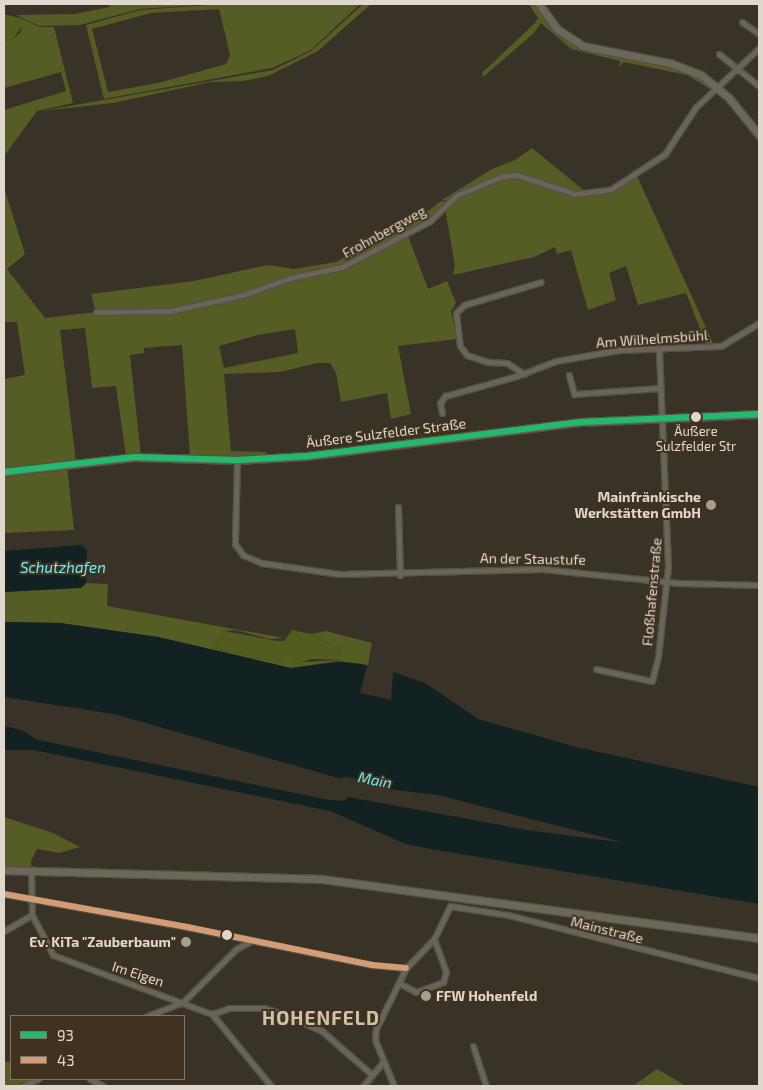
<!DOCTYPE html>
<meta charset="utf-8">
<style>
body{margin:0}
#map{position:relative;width:763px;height:1090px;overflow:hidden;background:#383227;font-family:"Exo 2",sans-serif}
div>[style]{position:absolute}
.green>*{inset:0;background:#555d24}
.forest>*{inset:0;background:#535c1f}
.water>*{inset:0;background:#122122}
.roads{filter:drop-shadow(1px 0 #554f46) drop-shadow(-1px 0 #554f46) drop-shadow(0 1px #554f46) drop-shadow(0 -1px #554f46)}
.street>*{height:5px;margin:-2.5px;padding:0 2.5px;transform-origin:2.5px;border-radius:2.5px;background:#686558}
.secondary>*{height:7px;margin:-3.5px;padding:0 3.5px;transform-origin:3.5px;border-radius:3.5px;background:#6c6859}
.bus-1>*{height:6px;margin:-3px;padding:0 3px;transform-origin:3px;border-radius:3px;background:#20bc6c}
.bus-2>*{height:6px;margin:-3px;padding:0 3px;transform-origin:3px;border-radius:3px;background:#d39c74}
.dots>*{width:14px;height:14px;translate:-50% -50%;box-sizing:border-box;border:2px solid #3f3320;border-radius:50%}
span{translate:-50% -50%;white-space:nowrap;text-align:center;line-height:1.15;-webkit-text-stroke:4px #3f3320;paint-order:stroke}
.bus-label{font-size:13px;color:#e0d8cc}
.street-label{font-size:14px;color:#e0d8cc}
.poi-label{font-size:14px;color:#e0d8cc;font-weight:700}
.right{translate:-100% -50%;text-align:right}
.left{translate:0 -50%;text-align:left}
.water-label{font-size:15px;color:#6aeefc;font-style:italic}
.district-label{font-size:19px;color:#d0c1a9;font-weight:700;letter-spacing:1px}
.frame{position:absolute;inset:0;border:5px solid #e0d8cc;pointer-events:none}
.legend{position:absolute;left:10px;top:1015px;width:175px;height:65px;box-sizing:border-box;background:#3f3320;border:1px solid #7f7565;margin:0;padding:6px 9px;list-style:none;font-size:15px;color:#e0d8cc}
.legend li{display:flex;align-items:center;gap:10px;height:25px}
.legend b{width:25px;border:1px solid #7f7565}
</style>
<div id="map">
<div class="green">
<i style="clip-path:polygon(111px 4px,215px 4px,140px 9px,80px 25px,39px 26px,16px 15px,75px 14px,109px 7px)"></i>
<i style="clip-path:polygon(evenodd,222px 4px,360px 4px,311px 50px,272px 68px,104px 99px,86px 25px,140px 10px,222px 4px,219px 9px,230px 55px,226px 64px,158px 83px,108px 92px,92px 29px,151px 13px,219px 9px)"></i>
<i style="clip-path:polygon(363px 4px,371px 4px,318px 51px,268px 76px,243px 81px,211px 82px,113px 103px,41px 111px,273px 70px,311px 51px)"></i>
<i style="clip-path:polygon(529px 4px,537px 4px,572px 42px,675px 65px,711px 83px,713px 91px,687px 75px,624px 62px,619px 67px,620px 61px,571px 49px,541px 23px,533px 34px,483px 77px,482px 73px,535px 23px,538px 18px)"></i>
<i style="clip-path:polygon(23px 19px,39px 27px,54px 27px,73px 103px,37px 111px,4px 156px,4px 110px,66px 91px,61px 72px,4px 88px,4px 41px,13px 39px,21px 32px)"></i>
<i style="clip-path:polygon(532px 148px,586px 192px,575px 194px,604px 193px,637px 176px,714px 345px,707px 346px,686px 293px,638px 305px,626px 266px,609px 273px,616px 300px,588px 310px,571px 250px,557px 254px,555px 247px,534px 257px,453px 275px,455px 266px,445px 208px,449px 201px,442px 200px,492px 169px,515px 160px)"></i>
<i style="clip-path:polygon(evenodd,4px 188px,25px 254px,7px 269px,45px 318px,96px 312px,91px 294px,194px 281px,268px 265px,294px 269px,336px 262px,428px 211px,441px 201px,449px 202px,433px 218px,407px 233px,428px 289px,447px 281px,456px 303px,451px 311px,457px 339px,398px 346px,411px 414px,391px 419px,387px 393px,341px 402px,336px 373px,330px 363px,317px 363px,280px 372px,224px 374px,231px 451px,266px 452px,268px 457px,190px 456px,182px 345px,144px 348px,144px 353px,130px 355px,141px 456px,126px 457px,116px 386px,92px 388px,85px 328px,60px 330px,76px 462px,4px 470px,4px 379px,25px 375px,17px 322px,4px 322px,4px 188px,295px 329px,298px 353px,224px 368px,219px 346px,258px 335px,295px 329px)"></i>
<i style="clip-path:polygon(67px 466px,74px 530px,4px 533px,4px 473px)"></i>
<i style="clip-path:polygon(86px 583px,108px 584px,107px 606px,284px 638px,269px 639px,236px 630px,224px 631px,214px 648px,277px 662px,286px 653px,304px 662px,342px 660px,340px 645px,332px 645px,311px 634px,326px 631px,372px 643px,368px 665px,338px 661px,291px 668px,158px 637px,60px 623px,4px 622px,4px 592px,84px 586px)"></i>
<i style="clip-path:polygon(4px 817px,53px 833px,80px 847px,59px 853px,37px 849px,31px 861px,31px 871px,4px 870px)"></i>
<i style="clip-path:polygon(4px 1061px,11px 1063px,11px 1079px,38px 1079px,23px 1086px,4px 1086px)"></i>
<i style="clip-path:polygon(657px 1069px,686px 1086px,633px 1086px)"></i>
</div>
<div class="forest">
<i style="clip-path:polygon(4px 14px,23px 19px,24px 24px,13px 39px,4px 41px)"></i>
<i style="clip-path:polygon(292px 630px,311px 634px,332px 645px,340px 645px,344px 656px,342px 660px,312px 659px,294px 664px,286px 653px,277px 662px,214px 648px,224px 631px,277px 641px,284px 641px)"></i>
</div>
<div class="water">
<i style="clip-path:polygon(81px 545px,87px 550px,86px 583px,81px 588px,4px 592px,4px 551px)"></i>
<i style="clip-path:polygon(4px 622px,60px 623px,158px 637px,291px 668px,340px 662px,361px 664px,367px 666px,360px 693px,391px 700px,393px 672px,425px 683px,478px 719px,576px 747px,759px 787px,759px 904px,431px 849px,406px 844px,330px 811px,34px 750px,4px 750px,4px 726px,21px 730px,38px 740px,329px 800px,345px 801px,348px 797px,527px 830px,626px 843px,437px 795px,380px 788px,353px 778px,343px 777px,342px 779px,114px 714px,4px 697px)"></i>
</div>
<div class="roads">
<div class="street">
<i style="left:742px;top:22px;width:21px;rotate:35deg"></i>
<i style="left:719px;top:54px;width:51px;rotate:38.7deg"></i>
<i style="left:96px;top:312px;width:74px;rotate:-0.8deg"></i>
<i style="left:170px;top:311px;width:75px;rotate:-12.4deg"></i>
<i style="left:243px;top:295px;width:50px;rotate:-19.9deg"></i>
<i style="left:290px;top:278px;width:53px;rotate:-11.9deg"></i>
<i style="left:342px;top:267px;width:99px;rotate:-27.6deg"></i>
<i style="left:430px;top:221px;width:37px;rotate:-44deg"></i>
<i style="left:457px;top:195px;width:50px;rotate:-22.4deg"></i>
<i style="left:503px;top:176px;width:14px;rotate:-4deg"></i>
<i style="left:517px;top:175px;width:61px;rotate:18.1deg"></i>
<i style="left:575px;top:194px;width:35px;rotate:-7deg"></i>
<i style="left:610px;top:190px;width:66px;rotate:-33.2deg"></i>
<i style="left:665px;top:154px;width:56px;rotate:-56.6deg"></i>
<i style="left:696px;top:107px;width:86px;rotate:-43.1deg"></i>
<i style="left:524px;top:374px;width:20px;rotate:-147deg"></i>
<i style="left:507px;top:363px;width:19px;rotate:-177deg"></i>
<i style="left:488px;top:362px;width:22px;rotate:-162deg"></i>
<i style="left:467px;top:355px;width:11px;rotate:-128deg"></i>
<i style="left:460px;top:346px;width:33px;rotate:-97deg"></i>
<i style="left:456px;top:313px;width:11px;rotate:-45deg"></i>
<i style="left:464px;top:305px;width:80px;rotate:-16.6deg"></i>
<i style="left:569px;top:375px;width:20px;rotate:75deg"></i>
<i style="left:574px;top:394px;width:86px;rotate:-4deg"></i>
<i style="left:442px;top:413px;width:10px;rotate:-101deg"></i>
<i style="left:440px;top:403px;width:9px;rotate:-54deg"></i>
<i style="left:445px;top:396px;width:75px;rotate:-15.5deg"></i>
<i style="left:517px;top:376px;width:42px;rotate:-21deg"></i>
<i style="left:556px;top:361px;width:64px;rotate:-9.9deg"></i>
<i style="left:619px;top:350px;width:102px;rotate:-2.2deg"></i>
<i style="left:721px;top:346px;width:44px;rotate:-31.2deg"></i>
<i style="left:237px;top:460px;width:84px;rotate:91.4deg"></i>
<i style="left:235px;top:544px;width:14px;rotate:54deg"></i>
<i style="left:243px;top:555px;width:21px;rotate:23deg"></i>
<i style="left:262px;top:563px;width:78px;rotate:8.1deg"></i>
<i style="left:339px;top:574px;width:203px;rotate:-1.4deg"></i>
<i style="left:542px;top:569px;width:140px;rotate:5.8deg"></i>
<i style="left:681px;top:583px;width:78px;rotate:1.5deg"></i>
<i style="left:398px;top:507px;width:68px;rotate:88.3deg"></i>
<i style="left:596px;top:669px;width:57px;rotate:12.1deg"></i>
<i style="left:652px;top:681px;width:25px;rotate:-76deg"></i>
<i style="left:658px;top:657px;width:92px;rotate:-83.7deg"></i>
<i style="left:668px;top:566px;width:216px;rotate:-92.4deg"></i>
<i style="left:31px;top:871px;width:44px;rotate:88.7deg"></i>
<i style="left:32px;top:915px;width:45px;rotate:62.3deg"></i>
<i style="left:53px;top:955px;width:170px;rotate:20.4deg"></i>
<i style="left:212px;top:1014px;width:93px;rotate:50.7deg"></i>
<i style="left:4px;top:894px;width:186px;rotate:10.2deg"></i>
<i style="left:187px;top:927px;width:189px;rotate:11.6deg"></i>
<i style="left:372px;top:965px;width:34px;rotate:5deg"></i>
<i style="left:4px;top:931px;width:32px;rotate:-30deg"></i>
<i style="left:399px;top:983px;width:19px;rotate:28deg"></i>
<i style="left:416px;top:992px;width:29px;rotate:-20deg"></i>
<i style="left:443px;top:982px;width:10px;rotate:-73deg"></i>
<i style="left:446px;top:972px;width:35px;rotate:-110deg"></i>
<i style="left:212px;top:1014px;width:18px;rotate:-19deg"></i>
<i style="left:229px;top:1008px;width:35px"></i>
<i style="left:264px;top:1008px;width:23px;rotate:18deg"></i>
<i style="left:286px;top:1015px;width:39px;rotate:24deg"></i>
<i style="left:322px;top:1031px;width:67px;rotate:41.3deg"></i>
<i style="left:147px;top:1016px;width:39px;rotate:-21deg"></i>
<i style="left:183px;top:1002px;width:75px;rotate:-45deg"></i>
<i style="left:236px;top:949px;width:19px;rotate:-28deg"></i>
<i style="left:473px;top:1046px;width:42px;rotate:72deg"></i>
<i style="left:90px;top:1079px;width:15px;rotate:28deg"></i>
<i style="left:23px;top:1086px;width:17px;rotate:-25deg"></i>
<i style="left:363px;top:1086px;width:31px;rotate:-50deg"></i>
<i style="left:394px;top:1086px;width:50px;rotate:-112.4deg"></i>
<i style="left:375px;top:1040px;width:11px;rotate:-85deg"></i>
<i style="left:376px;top:1029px;width:68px;rotate:-63.8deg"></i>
<i style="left:406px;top:968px;width:40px;rotate:-46deg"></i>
<i style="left:434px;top:939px;width:37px;rotate:-64deg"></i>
<i style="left:450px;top:906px;width:59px;rotate:8.8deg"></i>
<i style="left:508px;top:915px;width:259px;rotate:14.1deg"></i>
</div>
<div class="secondary">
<i style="left:539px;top:4px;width:31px;rotate:54deg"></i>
<i style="left:557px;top:29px;width:31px;rotate:33deg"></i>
<i style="left:583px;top:46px;width:89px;rotate:11.1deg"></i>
<i style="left:670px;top:63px;width:33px;rotate:21deg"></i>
<i style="left:701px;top:75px;width:36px;rotate:39deg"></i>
<i style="left:729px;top:98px;width:48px;rotate:51deg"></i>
<i style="left:4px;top:472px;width:131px;rotate:-6.6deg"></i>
<i style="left:134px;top:457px;width:103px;rotate:1.7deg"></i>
<i style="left:237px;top:460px;width:70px;rotate:-3.3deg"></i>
<i style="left:307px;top:456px;width:276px;rotate:-7.1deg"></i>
<i style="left:581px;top:422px;width:178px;rotate:-2.6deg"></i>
<i style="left:4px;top:870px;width:318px;rotate:1.6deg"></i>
<i style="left:322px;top:879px;width:441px;rotate:7.7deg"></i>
</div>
</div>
<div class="bus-1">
<i style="left:4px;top:472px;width:131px;rotate:-6.6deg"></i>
<i style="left:134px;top:457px;width:103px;rotate:1.7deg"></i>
<i style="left:237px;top:460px;width:70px;rotate:-3.3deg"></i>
<i style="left:307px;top:456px;width:276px;rotate:-7.1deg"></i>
<i style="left:581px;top:422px;width:178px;rotate:-2.6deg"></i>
</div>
<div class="bus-2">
<i style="left:4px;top:894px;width:186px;rotate:10.2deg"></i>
<i style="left:187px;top:927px;width:189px;rotate:11.6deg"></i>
<i style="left:372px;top:965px;width:34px;rotate:5deg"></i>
</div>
<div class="dots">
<i style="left:696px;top:417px;background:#e0d8cc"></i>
<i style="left:711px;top:505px;background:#a59e92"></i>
<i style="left:227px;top:935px;background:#e0d8cc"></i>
<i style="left:186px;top:942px;background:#a59e92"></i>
<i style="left:426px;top:996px;background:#a59e92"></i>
</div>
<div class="bus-label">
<span style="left:696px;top:439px">Äußere<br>Sulzfelder Str</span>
</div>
<div class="street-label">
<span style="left:384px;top:232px;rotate:-29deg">Frohnbergweg</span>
<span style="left:652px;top:339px;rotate:-4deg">Am Wilhelmsbühl</span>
<span style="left:386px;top:433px;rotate:-7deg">Äußere Sulzfelder Straße</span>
<span style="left:533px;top:559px;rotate:1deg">An der Staustufe</span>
<span style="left:652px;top:592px;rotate:-85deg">Floßhafenstraße</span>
<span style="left:607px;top:930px;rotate:14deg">Mainstraße</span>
<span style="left:138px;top:974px;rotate:18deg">Im Eigen</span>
</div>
<div class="poi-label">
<span class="right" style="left:701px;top:505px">Mainfränkische<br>Werkstätten GmbH</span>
<span class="right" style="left:176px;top:942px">Ev. KiTa "Zauberbaum"</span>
<span class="left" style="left:436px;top:996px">FFW Hohenfeld</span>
</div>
<div class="water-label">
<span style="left:63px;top:568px">Schutzhafen</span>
<span style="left:375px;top:780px;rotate:11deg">Main</span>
</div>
<div class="district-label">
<span style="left:321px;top:1018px">HOHENFELD</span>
</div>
<div class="frame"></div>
<ul class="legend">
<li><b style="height:6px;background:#20bc6c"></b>93</li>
<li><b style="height:6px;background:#d39c74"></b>43</li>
</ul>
</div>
